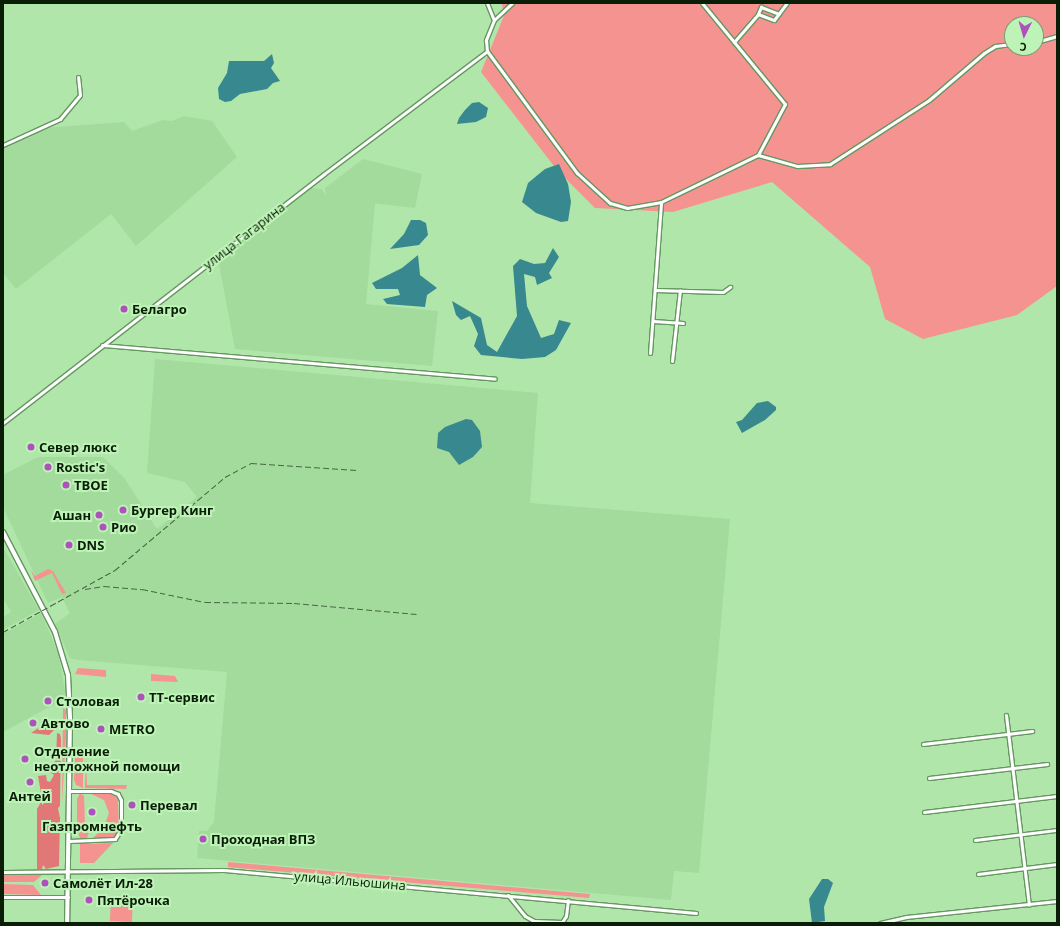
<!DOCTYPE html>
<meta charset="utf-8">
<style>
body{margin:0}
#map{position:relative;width:1060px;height:926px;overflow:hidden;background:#b1e6ab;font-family:"Open Sans",sans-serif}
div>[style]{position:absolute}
.built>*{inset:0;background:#a2db9b}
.green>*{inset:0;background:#f59390;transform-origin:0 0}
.forest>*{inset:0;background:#e17877}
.water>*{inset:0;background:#37898f}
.roads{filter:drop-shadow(1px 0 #659760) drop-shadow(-1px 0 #659760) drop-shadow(0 1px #659760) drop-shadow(0 -1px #659760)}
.minor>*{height:3px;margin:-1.5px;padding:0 1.5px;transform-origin:1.5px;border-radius:1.5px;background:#fff}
.major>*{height:4px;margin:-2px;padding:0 2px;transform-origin:2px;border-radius:2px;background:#fff}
.rail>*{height:1px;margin-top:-0.5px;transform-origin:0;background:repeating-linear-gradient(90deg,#476743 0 6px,transparent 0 9px)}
.dots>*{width:11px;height:11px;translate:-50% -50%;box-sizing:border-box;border:2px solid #bef3b7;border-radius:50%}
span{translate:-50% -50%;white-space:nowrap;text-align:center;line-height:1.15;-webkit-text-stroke:4px #bef3b7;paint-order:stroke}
.street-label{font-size:13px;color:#091d07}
.poi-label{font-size:13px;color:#091d07;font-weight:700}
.left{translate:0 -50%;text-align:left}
.right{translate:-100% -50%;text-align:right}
.frame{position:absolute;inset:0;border:4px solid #091d07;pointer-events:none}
.north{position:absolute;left:1004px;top:16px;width:40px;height:40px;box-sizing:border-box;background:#bef3b7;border:1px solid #769d71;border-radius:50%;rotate:185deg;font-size:11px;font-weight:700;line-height:16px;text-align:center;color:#091d07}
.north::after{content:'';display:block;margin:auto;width:14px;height:18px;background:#ae51bc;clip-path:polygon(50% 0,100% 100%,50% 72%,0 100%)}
</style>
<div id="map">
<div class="built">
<i style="clip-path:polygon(184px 116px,212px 121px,237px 157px,136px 246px,111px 214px,16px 289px,3px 273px,3px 149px,43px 128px,124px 122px,132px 131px,163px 120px,172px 121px)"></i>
<i style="clip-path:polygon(363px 159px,422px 174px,415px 208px,371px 203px,375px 204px,366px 304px,438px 311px,432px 366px,235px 349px,218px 259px,310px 188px,322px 189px,326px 196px,325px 188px)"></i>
<i style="clip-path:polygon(155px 359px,538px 393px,530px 503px,730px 519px,699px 873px,674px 871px,671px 900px,197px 858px,199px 831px,207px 831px,214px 822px,227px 672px,78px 660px,70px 658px,55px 624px,70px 613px,62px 597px,48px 603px,3px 507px,3px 475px,38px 457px,103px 457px,125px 479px,157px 529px,197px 497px,185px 482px,147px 473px)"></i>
<i style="clip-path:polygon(3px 547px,39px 610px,3px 630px,3px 617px,11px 612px,3px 598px)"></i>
<i style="clip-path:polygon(41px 613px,59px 655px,66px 698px,3px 732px,3px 634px)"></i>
</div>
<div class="green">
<i style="clip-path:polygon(evenodd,501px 3px,1057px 3px,1057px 286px,1017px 315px,923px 339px,885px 319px,870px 267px,772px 182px,673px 212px,595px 208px,557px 170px,481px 72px,505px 13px,501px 3px,1012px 24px,1036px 24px,1036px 48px,1012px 48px,1012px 24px)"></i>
<i style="clip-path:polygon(48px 569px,53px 571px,66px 593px,62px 594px,52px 573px,35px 581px,31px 570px,35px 576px)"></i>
<i style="clip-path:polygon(78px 668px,106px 670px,106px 677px,75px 674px)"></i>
<i style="clip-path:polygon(151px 674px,175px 676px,178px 682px,151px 681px)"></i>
<i style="clip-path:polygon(63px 708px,66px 710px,66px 736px,62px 804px)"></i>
<i style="clip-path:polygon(75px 756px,83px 756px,83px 788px,76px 785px,74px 780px)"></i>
<i style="clip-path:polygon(86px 756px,87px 785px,127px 785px,126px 789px,85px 788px)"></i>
<i style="clip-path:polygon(80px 793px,84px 796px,85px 827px,90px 830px,87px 838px,80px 838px,77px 829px,77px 799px)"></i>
<i style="clip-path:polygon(89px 793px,112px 793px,118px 799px,119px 830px,114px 837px,93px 838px,100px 831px,109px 832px,106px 830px,108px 826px,105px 824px,109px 813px,104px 800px)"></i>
<i style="clip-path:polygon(113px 843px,94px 863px,80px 863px,80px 844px)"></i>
<i style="clip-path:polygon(228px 862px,590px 894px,589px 898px,228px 867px)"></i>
<i style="clip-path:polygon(3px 874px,42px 874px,42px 875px,34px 882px,3px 882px)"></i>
<i style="clip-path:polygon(3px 884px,33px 885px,41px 895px,3px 894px)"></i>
<i style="left:111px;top:900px;width:22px;height:21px;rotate:3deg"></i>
</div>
<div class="forest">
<i style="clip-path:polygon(54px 723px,56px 728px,49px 735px,31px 733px,43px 725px,47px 728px)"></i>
<i style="clip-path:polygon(57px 733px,60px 734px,61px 739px,60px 806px,58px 808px,60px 818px,59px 866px,46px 869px,43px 865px,42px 869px,37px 869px,37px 809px,41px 802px,38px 796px,41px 793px,38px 776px,46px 775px,47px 781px,50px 782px,54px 775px,47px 770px,56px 760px)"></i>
</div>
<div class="water">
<i style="clip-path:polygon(272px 54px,274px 63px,271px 68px,280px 81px,273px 83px,267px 89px,240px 94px,231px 101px,225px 102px,219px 99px,218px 88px,227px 73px,229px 61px,264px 61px)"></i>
<i style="clip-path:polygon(479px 102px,488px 108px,486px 117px,476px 122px,457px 124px,459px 118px,465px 110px,472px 103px)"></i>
<i style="clip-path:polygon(559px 164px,568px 184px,571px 202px,568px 221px,561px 222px,536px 213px,522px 202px,528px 183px,545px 169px)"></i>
<i style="clip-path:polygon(411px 220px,420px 220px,426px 223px,428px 235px,419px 245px,390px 249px,404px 234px)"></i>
<i style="clip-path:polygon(553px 248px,559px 257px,549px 273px,552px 278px,537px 285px,535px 277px,524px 274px,527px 306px,541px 338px,554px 334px,559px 320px,571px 323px,556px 350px,545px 357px,522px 359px,481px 355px,474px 346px,478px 334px,470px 316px,461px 320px,456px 315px,452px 301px,481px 318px,487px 345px,497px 352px,517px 316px,513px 266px,520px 259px,534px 264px,545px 263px)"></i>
<i style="clip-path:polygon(418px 255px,420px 275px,437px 288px,427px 295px,425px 307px,387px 304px,383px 299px,400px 295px,398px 289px,376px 289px,372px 283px,402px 268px)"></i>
<i style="clip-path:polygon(768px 401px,776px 407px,776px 410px,765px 420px,742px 433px,736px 422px,742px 420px,757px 403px)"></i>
<i style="clip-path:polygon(466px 419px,472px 420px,480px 431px,482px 447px,473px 457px,459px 465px,449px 452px,437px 448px,438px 433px,445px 427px)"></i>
<i style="clip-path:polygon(822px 879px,828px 879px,833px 883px,824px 907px,825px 921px,812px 923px,809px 899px)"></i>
</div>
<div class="roads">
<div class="minor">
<i style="left:487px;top:3px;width:18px;rotate:68deg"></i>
<i style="left:494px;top:20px;width:22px;rotate:112deg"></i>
<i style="left:486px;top:40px;width:11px;rotate:85deg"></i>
<i style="left:487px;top:51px;width:152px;rotate:53.6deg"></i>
<i style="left:577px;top:173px;width:45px;rotate:42.3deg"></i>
<i style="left:610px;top:203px;width:18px;rotate:16deg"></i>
<i style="left:627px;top:208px;width:35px;rotate:-10deg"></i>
<i style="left:661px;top:202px;width:108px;rotate:-25.9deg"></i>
<i style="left:758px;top:155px;width:41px;rotate:15.8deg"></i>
<i style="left:797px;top:166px;width:33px;rotate:-3deg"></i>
<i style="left:830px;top:164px;width:118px;rotate:-32.9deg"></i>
<i style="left:929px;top:100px;width:72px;rotate:-40.5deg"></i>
<i style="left:984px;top:53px;width:13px;rotate:-32deg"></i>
<i style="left:995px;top:46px;width:17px;rotate:-7deg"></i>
<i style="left:702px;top:3px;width:131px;rotate:50.6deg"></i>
<i style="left:785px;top:104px;width:58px;rotate:117.9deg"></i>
<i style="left:758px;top:14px;width:8px;rotate:-67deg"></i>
<i style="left:761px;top:7px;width:19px;rotate:21deg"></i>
<i style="left:494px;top:20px;width:25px;rotate:-43deg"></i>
<i style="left:734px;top:42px;width:37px;rotate:-49deg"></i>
<i style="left:758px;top:14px;width:17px;rotate:21deg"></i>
<i style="left:774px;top:20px;width:21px;rotate:-53deg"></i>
<i style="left:1036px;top:42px;width:22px;rotate:-16deg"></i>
<i style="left:3px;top:145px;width:63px;rotate:-24.5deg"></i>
<i style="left:60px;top:119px;width:31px;rotate:-50deg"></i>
<i style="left:80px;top:95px;width:18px;rotate:-96deg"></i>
<i style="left:655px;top:290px;width:68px;rotate:1.7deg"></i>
<i style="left:723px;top:292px;width:9px;rotate:-36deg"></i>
<i style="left:653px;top:321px;width:30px;rotate:4deg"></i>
<i style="left:102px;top:345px;width:394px;rotate:4.9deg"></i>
<i style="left:650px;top:353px;width:151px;rotate:-85.8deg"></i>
<i style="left:672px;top:361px;width:71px;rotate:-83.6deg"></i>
<i style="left:3px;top:423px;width:406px;rotate:-37.8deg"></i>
<i style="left:324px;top:174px;width:204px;rotate:-37deg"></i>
<i style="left:1006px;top:715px;width:191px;rotate:83.1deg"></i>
<i style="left:923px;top:744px;width:110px;rotate:-6.8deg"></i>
<i style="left:929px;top:778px;width:119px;rotate:-6.8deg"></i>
<i style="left:924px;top:812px;width:134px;rotate:-6.9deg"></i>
<i style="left:975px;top:840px;width:83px;rotate:-7deg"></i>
<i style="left:69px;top:841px;width:46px;rotate:-2.5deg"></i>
<i style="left:115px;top:839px;width:12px;rotate:-59deg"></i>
<i style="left:121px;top:829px;width:29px;rotate:-90deg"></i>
<i style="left:121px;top:800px;width:7px;rotate:-117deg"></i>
<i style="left:118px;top:794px;width:8px;rotate:-157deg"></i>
<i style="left:111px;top:791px;width:42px;rotate:180deg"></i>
<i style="left:3px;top:872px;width:221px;rotate:-0.5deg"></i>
<i style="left:224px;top:870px;width:474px;rotate:5.2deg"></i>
<i style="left:978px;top:874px;width:80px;rotate:-7.2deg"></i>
<i style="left:508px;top:895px;width:27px;rotate:51deg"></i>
<i style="left:525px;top:916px;width:10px;rotate:29deg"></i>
<i style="left:534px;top:921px;width:28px;rotate:2deg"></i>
<i style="left:562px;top:922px;width:7px;rotate:-56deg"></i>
<i style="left:566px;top:916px;width:16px;rotate:-83deg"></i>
<i style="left:3px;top:897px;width:65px"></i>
<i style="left:880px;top:923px;width:27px;rotate:-13deg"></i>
<i style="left:906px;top:917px;width:152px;rotate:-6deg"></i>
</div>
<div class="major">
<i style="left:3px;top:532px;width:113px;rotate:62.5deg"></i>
<i style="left:55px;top:632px;width:45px;rotate:73.2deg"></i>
<i style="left:68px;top:675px;width:43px;rotate:87.3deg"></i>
<i style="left:70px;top:718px;width:205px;rotate:90.8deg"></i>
</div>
</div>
<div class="rail">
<i style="left:85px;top:589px;width:19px;rotate:-9deg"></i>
<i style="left:104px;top:586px;width:38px;rotate:5deg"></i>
<i style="left:142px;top:589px;width:64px;rotate:11.7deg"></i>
<i style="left:205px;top:602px;width:89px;rotate:0.6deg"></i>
<i style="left:294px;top:603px;width:123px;rotate:5.1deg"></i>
<i style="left:3px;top:632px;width:128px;rotate:-29deg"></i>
<i style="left:115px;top:570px;width:144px;rotate:-40.2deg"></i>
<i style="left:225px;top:477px;width:30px;rotate:-28deg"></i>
<i style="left:251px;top:463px;width:106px;rotate:3.8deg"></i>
</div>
<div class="dots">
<i style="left:124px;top:309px;background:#ae51bc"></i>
<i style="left:31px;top:447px;background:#ae51bc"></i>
<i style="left:48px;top:467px;background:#ae51bc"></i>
<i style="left:66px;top:485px;background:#ae51bc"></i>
<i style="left:123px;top:510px;background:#ae51bc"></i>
<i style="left:99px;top:515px;background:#ae51bc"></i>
<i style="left:103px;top:527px;background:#ae51bc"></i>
<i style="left:69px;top:545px;background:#ae51bc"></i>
<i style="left:141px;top:697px;background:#ae51bc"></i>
<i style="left:48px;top:701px;background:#ae51bc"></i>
<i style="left:33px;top:723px;background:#ae51bc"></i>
<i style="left:101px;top:729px;background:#ae51bc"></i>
<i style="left:25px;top:759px;background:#ae51bc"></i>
<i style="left:30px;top:782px;background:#ae51bc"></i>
<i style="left:132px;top:805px;background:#ae51bc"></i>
<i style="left:92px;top:812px;background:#ae51bc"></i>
<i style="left:203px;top:839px;background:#ae51bc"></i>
<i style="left:45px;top:883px;background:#ae51bc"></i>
<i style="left:89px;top:900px;background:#ae51bc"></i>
</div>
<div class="street-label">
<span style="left:244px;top:236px;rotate:-38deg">улица Гагарина</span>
<span style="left:350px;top:881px;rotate:5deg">улица Ильюшина</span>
</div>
<div class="poi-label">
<span class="left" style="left:132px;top:309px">Белагро</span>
<span class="left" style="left:39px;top:447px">Север люкс</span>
<span class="left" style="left:56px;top:467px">Rostic's</span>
<span class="left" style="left:74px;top:485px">ТВОЕ</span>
<span class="left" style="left:131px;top:510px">Бургер Кинг</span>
<span class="right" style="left:91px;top:515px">Ашан</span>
<span class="left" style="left:111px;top:527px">Рио</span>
<span class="left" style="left:77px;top:545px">DNS</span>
<span class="left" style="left:149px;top:697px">ТТ-сервис</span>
<span class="left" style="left:56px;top:701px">Столовая</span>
<span class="left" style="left:41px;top:723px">Автово</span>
<span class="left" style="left:109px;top:729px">METRO</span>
<span class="left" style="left:34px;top:759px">Отделение<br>неотложной помощи</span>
<span style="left:30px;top:796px">Антей</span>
<span class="left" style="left:140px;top:805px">Перевал</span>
<span style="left:92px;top:826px">Газпромнефть</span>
<span class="left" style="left:211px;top:839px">Проходная ВПЗ</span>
<span class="left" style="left:53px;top:883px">Самолёт Ил-28</span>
<span class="left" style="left:97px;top:900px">Пятёрочка</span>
</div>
<div class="frame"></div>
<div class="north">С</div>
</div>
